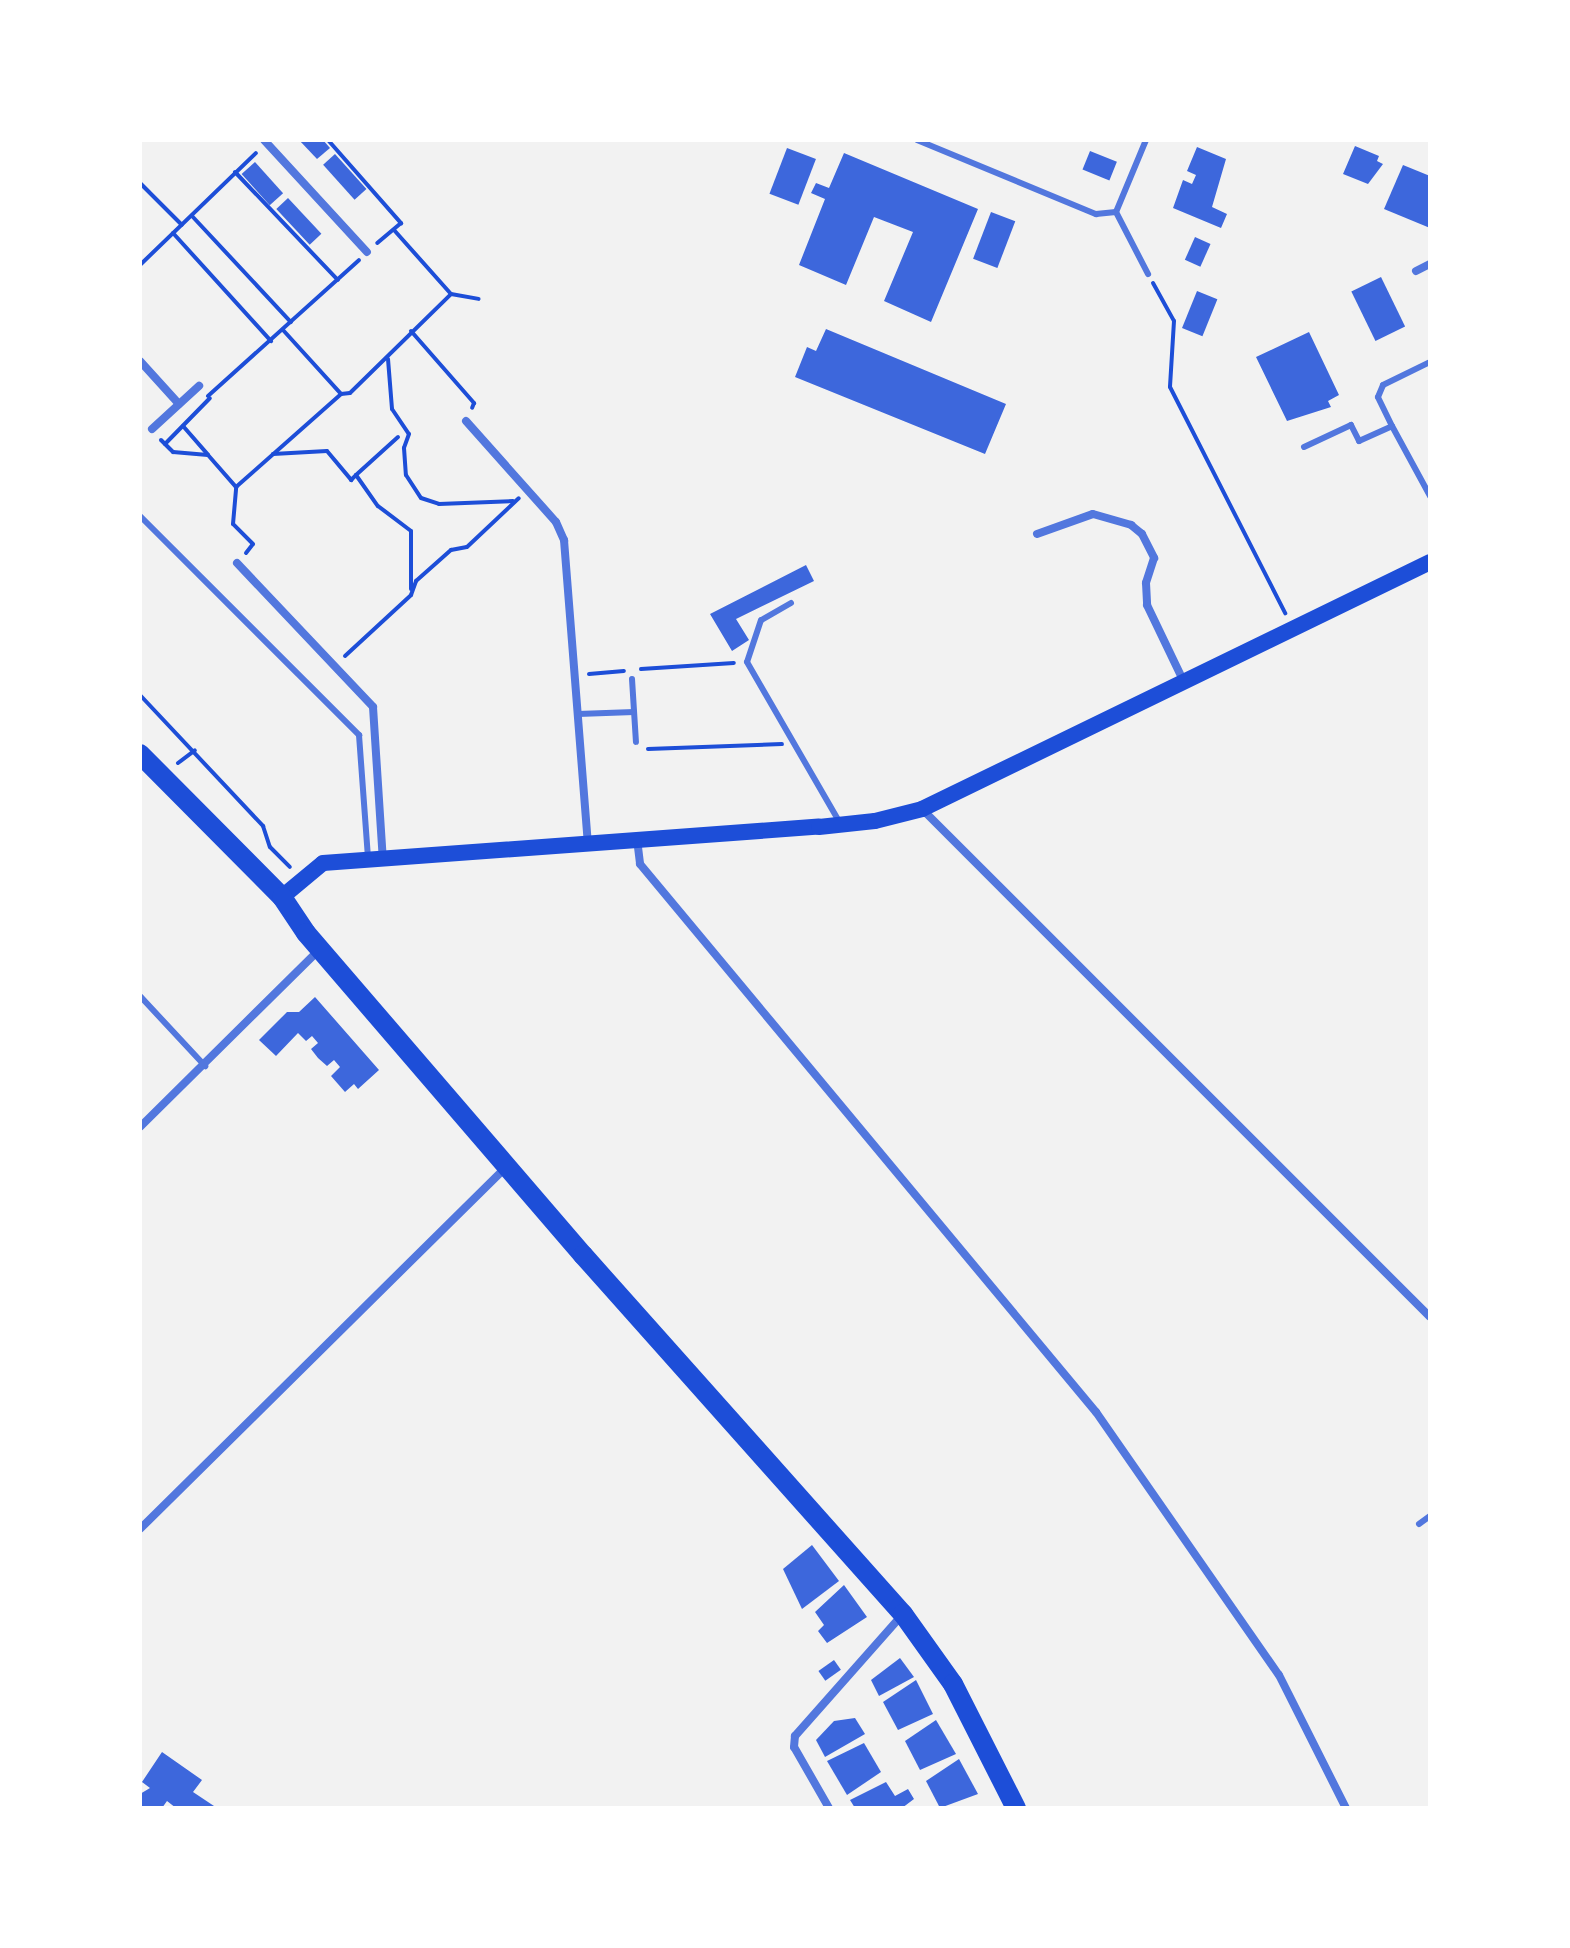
<!DOCTYPE html>
<style>
body{margin:0}
#map{position:relative;width:1570px;height:1948px;overflow:hidden;background:#f2f2f2;font-family:Helvetica,sans-serif}
div>[style]{position:absolute}
.building>*{inset:0;background:#3d67dc;transform-origin:0 0}
.path>*{height:4px;margin:-2px;padding:0 2px;transform-origin:2px;border-radius:2px;background:#1d4ed8}
.service>*{height:6px;margin:-3px;padding:0 3px;transform-origin:3px;border-radius:3px;background:#5277de}
.minor>*{height:8px;margin:-4px;padding:0 4px;transform-origin:4px;border-radius:4px;background:#5277de}
.secondary>*{height:16px;margin:-8px;padding:0 8px;transform-origin:8px;border-radius:8px;background:#1d4ed8}
.primary>*{height:20px;margin:-10px;padding:0 10px;transform-origin:10px;border-radius:10px;background:#1d4ed8}
span{translate:-50% -50%;white-space:nowrap;text-align:center;line-height:1.15;-webkit-text-stroke:8px #fff;paint-order:stroke}
.frame{position:absolute;inset:0;border:142px solid #fff;pointer-events:none}
</style>
<div id="map">
<div class="building">
<i style="clip-path:polygon(299px 140px,323px 140px,330px 148px,317px 159px)"></i>
<i style="clip-path:polygon(1355px 146px,1379px 156px,1377px 161px,1383px 164px,1368px 184px,1343px 174px)"></i>
<i style="clip-path:polygon(1197px 147px,1226px 159px,1212px 207px,1227px 214px,1221px 228px,1173px 208px,1183px 180px,1192px 184px,1196px 175px,1187px 171px)"></i>
<i style="left:787px;top:148px;width:31px;height:49px;rotate:21deg"></i>
<i style="left:1090px;top:151px;width:29px;height:20px;rotate:22deg"></i>
<i style="clip-path:polygon(844px 153px,978px 209px,931px 322px,884px 301px,913px 232px,874px 217px,846px 285px,799px 265px,825px 199px,811px 193px,816px 183px,829px 188px)"></i>
<i style="left:335px;top:154px;width:47px;height:16px;rotate:48deg"></i>
<i style="left:255px;top:162px;width:42px;height:18px;rotate:48deg"></i>
<i style="clip-path:polygon(1403px 165px,1430px 176px,1430px 228px,1384px 209px)"></i>
<i style="left:288px;top:198px;width:49px;height:16px;rotate:47deg"></i>
<i style="left:991px;top:212px;width:26px;height:50px;rotate:21deg"></i>
<i style="left:1195px;top:237px;width:17px;height:25px;rotate:24deg"></i>
<i style="left:1381px;top:277px;width:55px;height:33px;rotate:64deg"></i>
<i style="left:1197px;top:291px;width:22px;height:40px;rotate:22deg"></i>
<i style="clip-path:polygon(826px 329px,1006px 404px,985px 454px,795px 377px,807px 347px,816px 351px)"></i>
<i style="clip-path:polygon(1309px 332px,1339px 395px,1328px 401px,1331px 407px,1287px 421px,1256px 357px)"></i>
<i style="clip-path:polygon(806px 565px,814px 581px,736px 619px,749px 640px,732px 651px,710px 614px)"></i>
<i style="clip-path:polygon(315px 997px,379px 1070px,358px 1089px,354px 1084px,345px 1092px,331px 1076px,340px 1067px,334px 1060px,327px 1066px,318px 1058px,311px 1049px,318px 1043px,312px 1036px,306px 1041px,298px 1033px,276px 1056px,259px 1040px,287px 1012px,299px 1012px)"></i>
<i style="clip-path:polygon(812px 1545px,839px 1581px,802px 1609px,783px 1569px)"></i>
<i style="clip-path:polygon(844px 1585px,867px 1617px,827px 1643px,818px 1631px,824px 1625px,815px 1612px)"></i>
<i style="clip-path:polygon(900px 1658px,914px 1677px,879px 1696px,871px 1680px)"></i>
<i style="left:834px;top:1660px;width:12px;height:19px;rotate:55deg"></i>
<i style="clip-path:polygon(916px 1680px,933px 1714px,898px 1730px,883px 1702px)"></i>
<i style="clip-path:polygon(855px 1718px,865px 1734px,825px 1757px,816px 1740px,834px 1721px)"></i>
<i style="clip-path:polygon(936px 1720px,956px 1754px,920px 1770px,905px 1741px)"></i>
<i style="clip-path:polygon(864px 1743px,881px 1772px,847px 1795px,827px 1761px)"></i>
<i style="clip-path:polygon(162px 1752px,202px 1780px,193px 1792px,217px 1808px,176px 1808px,167px 1801px,162px 1808px,140px 1808px,140px 1794px,150px 1788px,142px 1782px)"></i>
<i style="clip-path:polygon(959px 1759px,978px 1794px,940px 1808px,926px 1781px)"></i>
<i style="clip-path:polygon(886px 1782px,895px 1796px,908px 1789px,914px 1799px,902px 1808px,855px 1808px,850px 1800px)"></i>
</div>
<div class="path">
<i style="left:328px;top:140px;width:111px;rotate:48.7deg"></i>
<i style="left:401px;top:223px;width:31px;rotate:140deg"></i>
<i style="left:235px;top:172px;width:149px;rotate:46.4deg"></i>
<i style="left:140px;top:183px;width:59px;rotate:45deg"></i>
<i style="left:192px;top:216px;width:145px;rotate:47deg"></i>
<i style="left:173px;top:233px;width:146px;rotate:47.8deg"></i>
<i style="left:140px;top:265px;width:161px;rotate:-44deg"></i>
<i style="left:1153px;top:283px;width:43px;rotate:61.1deg"></i>
<i style="left:1174px;top:321px;width:66px;rotate:93.5deg"></i>
<i style="left:1170px;top:387px;width:254px;rotate:63deg"></i>
<i style="left:451px;top:294px;width:28px;rotate:10deg"></i>
<i style="left:283px;top:330px;width:86px;rotate:47.8deg"></i>
<i style="left:411px;top:331px;width:96px;rotate:48.8deg"></i>
<i style="left:474px;top:403px;width:5px;rotate:112deg"></i>
<i style="left:388px;top:359px;width:50px;rotate:85.4deg"></i>
<i style="left:392px;top:409px;width:30px;rotate:56deg"></i>
<i style="left:409px;top:434px;width:15px;rotate:110deg"></i>
<i style="left:404px;top:448px;width:27px;rotate:86deg"></i>
<i style="left:406px;top:475px;width:27px;rotate:57deg"></i>
<i style="left:421px;top:498px;width:19px;rotate:18deg"></i>
<i style="left:439px;top:504px;width:74px;rotate:-2.3deg"></i>
<i style="left:208px;top:396px;width:203px;rotate:-42deg"></i>
<i style="left:183px;top:426px;width:38px;rotate:49deg"></i>
<i style="left:398px;top:437px;width:57px;rotate:137.9deg"></i>
<i style="left:356px;top:475px;width:38px;rotate:55deg"></i>
<i style="left:378px;top:506px;width:41px;rotate:37.1deg"></i>
<i style="left:411px;top:531px;width:58px;rotate:90deg"></i>
<i style="left:161px;top:440px;width:17px;rotate:45deg"></i>
<i style="left:173px;top:452px;width:35px;rotate:5deg"></i>
<i style="left:208px;top:455px;width:43px;rotate:48.8deg"></i>
<i style="left:165px;top:444px;width:64px;rotate:-45.6deg"></i>
<i style="left:273px;top:454px;width:54px;rotate:-3.2deg"></i>
<i style="left:327px;top:451px;width:38px;rotate:50deg"></i>
<i style="left:351px;top:480px;width:7px;rotate:-45deg"></i>
<i style="left:246px;top:553px;width:11px;rotate:-52deg"></i>
<i style="left:253px;top:544px;width:28px;rotate:-135deg"></i>
<i style="left:233px;top:524px;width:37px;rotate:-85deg"></i>
<i style="left:236px;top:487px;width:140px;rotate:-41.5deg"></i>
<i style="left:341px;top:394px;width:9px;rotate:-6deg"></i>
<i style="left:350px;top:393px;width:141px;rotate:-44.4deg"></i>
<i style="left:451px;top:294px;width:86px;rotate:-131.7deg"></i>
<i style="left:345px;top:656px;width:90px;rotate:-42.7deg"></i>
<i style="left:411px;top:595px;width:15px;rotate:-70deg"></i>
<i style="left:416px;top:581px;width:47px;rotate:-41.5deg"></i>
<i style="left:451px;top:550px;width:16px;rotate:-11deg"></i>
<i style="left:467px;top:547px;width:71px;rotate:-43.3deg"></i>
<i style="left:641px;top:669px;width:93px;rotate:-3.7deg"></i>
<i style="left:589px;top:674px;width:35px;rotate:-5deg"></i>
<i style="left:140px;top:695px;width:180px;rotate:46.8deg"></i>
<i style="left:263px;top:826px;width:22px;rotate:72deg"></i>
<i style="left:270px;top:847px;width:28px;rotate:45deg"></i>
<i style="left:648px;top:749px;width:134px;rotate:-2.1deg"></i>
<i style="left:178px;top:763px;width:21px;rotate:-37deg"></i>
</div>
<div class="service">
<i style="left:917px;top:140px;width:194px;rotate:22.5deg"></i>
<i style="left:1096px;top:214px;width:20px;rotate:-6deg"></i>
<i style="left:1146px;top:140px;width:78px;rotate:112.6deg"></i>
<i style="left:1116px;top:212px;width:70px;rotate:62.7deg"></i>
<i style="left:1392px;top:426px;width:32px;rotate:-116deg"></i>
<i style="left:1378px;top:397px;width:13px;rotate:-67deg"></i>
<i style="left:1383px;top:385px;width:52px;rotate:-26.1deg"></i>
<i style="left:1304px;top:447px;width:52px;rotate:-25.1deg"></i>
<i style="left:1351px;top:425px;width:18px;rotate:63deg"></i>
<i style="left:1359px;top:441px;width:36px;rotate:-24deg"></i>
<i style="left:1392px;top:426px;width:80px;rotate:61.5deg"></i>
<i style="left:140px;top:516px;width:310px;rotate:45deg"></i>
<i style="left:359px;top:735px;width:123px;rotate:85.8deg"></i>
<i style="left:791px;top:603px;width:34px;rotate:150deg"></i>
<i style="left:761px;top:620px;width:44px;rotate:108.4deg"></i>
<i style="left:747px;top:662px;width:186px;rotate:60deg"></i>
<i style="left:632px;top:679px;width:63px;rotate:86.4deg"></i>
<i style="left:578px;top:714px;width:56px;rotate:-2deg"></i>
<i style="left:140px;top:996px;width:96px;rotate:47.1deg"></i>
<i style="left:1419px;top:1524px;width:14px;rotate:-36deg"></i>
</div>
<div class="minor">
<i style="left:264px;top:140px;width:152px;rotate:47.4deg"></i>
<i style="left:1416px;top:271px;width:16px;rotate:-27deg"></i>
<i style="left:140px;top:361px;width:58px;rotate:47.8deg"></i>
<i style="left:466px;top:421px;width:135px;rotate:48.3deg"></i>
<i style="left:556px;top:522px;width:20px;rotate:66deg"></i>
<i style="left:564px;top:540px;width:304px;rotate:85.5deg"></i>
<i style="left:152px;top:429px;width:64px;rotate:-42.5deg"></i>
<i style="left:1037px;top:534px;width:59px;rotate:-19.7deg"></i>
<i style="left:1093px;top:514px;width:40px;rotate:16deg"></i>
<i style="left:1131px;top:525px;width:14px;rotate:39deg"></i>
<i style="left:1142px;top:534px;width:27px;rotate:63deg"></i>
<i style="left:1154px;top:558px;width:26px;rotate:108deg"></i>
<i style="left:1146px;top:583px;width:22px;rotate:87deg"></i>
<i style="left:1147px;top:605px;width:83px;rotate:64.4deg"></i>
<i style="left:237px;top:563px;width:198px;rotate:46.6deg"></i>
<i style="left:373px;top:707px;width:153px;rotate:86.3deg"></i>
<i style="left:922px;top:809px;width:718px;rotate:45deg"></i>
<i style="left:637px;top:839px;width:25px;rotate:83deg"></i>
<i style="left:640px;top:864px;width:713px;rotate:50.24deg"></i>
<i style="left:1096px;top:1412px;width:320px;rotate:55.2deg"></i>
<i style="left:1279px;top:1675px;width:149px;rotate:63.3deg"></i>
<i style="left:140px;top:1127px;width:253px;rotate:-44.7deg"></i>
<i style="left:140px;top:1529px;width:513px;rotate:-44.68deg"></i>
<i style="left:829px;top:1808px;width:70px;rotate:-119.8deg"></i>
<i style="left:794px;top:1747px;width:11px;rotate:-85deg"></i>
<i style="left:795px;top:1736px;width:163px;rotate:-48.5deg"></i>
</div>
<div class="secondary">
<i style="left:282px;top:897px;width:53px;rotate:-39.7deg"></i>
<i style="left:323px;top:863px;width:497px;rotate:-4.2deg"></i>
<i style="left:819px;top:827px;width:56px;rotate:-6.1deg"></i>
<i style="left:875px;top:821px;width:49px;rotate:-14.3deg"></i>
<i style="left:922px;top:809px;width:565px;rotate:-25.93deg"></i>
</div>
<div class="primary">
<i style="left:140px;top:754px;width:202px;rotate:45.2deg"></i>
<i style="left:282px;top:897px;width:43px;rotate:56.3deg"></i>
<i style="left:306px;top:933px;width:425px;rotate:49.3deg"></i>
<i style="left:583px;top:1255px;width:481px;rotate:48.3deg"></i>
<i style="left:903px;top:1614px;width:86px;rotate:54.5deg"></i>
<i style="left:953px;top:1684px;width:139px;rotate:63.1deg"></i>
</div>
<div class="frame"></div>
</div>
